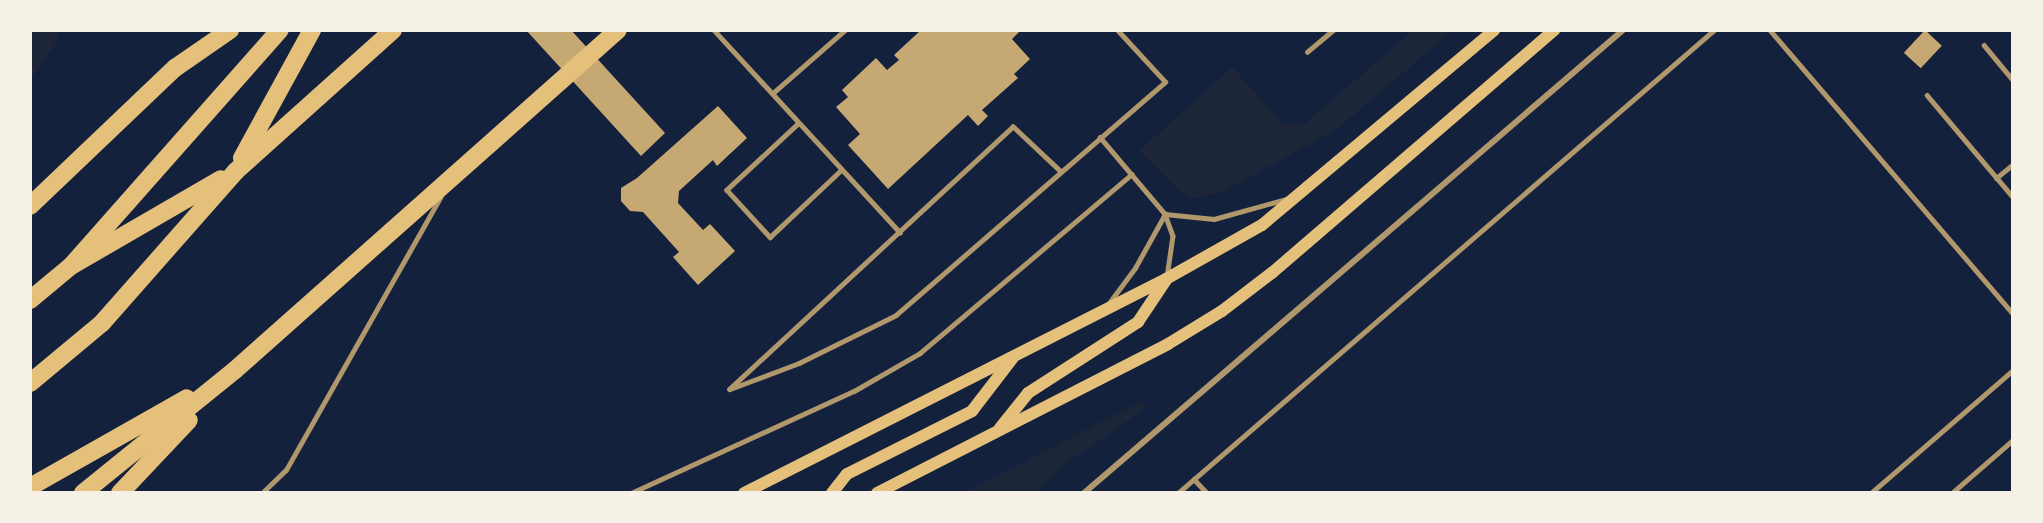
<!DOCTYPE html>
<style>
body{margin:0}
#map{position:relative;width:2043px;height:523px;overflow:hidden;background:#14213d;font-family:"Libre Baskerville",serif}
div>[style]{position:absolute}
.green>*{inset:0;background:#1d2539}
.building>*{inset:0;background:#c6a872;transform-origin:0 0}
.service>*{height:4.5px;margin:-2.25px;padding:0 2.25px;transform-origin:2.25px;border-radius:2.25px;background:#b1986c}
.minor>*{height:6px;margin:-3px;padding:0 3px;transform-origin:3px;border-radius:3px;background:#b1986c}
.secondary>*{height:12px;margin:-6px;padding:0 6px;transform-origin:6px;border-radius:6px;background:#e5c07b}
.motorway>*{height:18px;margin:-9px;padding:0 9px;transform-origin:9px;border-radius:9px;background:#e5c07b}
span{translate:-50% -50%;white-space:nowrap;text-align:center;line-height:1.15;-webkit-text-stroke:6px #f6f1e7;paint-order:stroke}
.frame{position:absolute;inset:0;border:32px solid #f6f1e7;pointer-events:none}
</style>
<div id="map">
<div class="green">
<i style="clip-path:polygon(30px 30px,59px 30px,57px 42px,30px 81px)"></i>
<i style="clip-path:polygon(1414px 30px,1453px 30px,1337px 129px,1223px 192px,1189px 199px,1139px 151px,1232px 67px,1282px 123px,1304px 124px)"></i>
<i style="clip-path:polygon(1142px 401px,1147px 407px,1078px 456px,1076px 454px,1035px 493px,963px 493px)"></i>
</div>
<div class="building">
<i style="clip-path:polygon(526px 30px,571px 30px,665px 133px,641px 156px)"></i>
<i style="clip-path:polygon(921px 30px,1021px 30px,1012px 39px,1030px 59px,1014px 74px,1018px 78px,982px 110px,988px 116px,978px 126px,968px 115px,888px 189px,848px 145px,860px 134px,836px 107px,848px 97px,842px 90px,876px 58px,887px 70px,899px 60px,894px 55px)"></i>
<i style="left:1925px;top:30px;width:23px;height:31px;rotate:43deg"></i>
<i style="clip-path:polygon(718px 106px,747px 138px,717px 166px,713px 160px,679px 191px,678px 203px,703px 230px,710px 224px,735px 251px,698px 285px,673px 257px,679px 252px,643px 212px,630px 211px,621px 201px,621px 188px,637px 178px)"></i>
</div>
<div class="service">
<i style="left:714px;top:30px;width:275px;rotate:47.4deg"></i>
<i style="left:1770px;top:30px;width:374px;rotate:49.4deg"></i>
<i style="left:1984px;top:45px;width:45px;rotate:50.4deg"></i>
<i style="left:1307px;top:52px;width:34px;rotate:-40deg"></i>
<i style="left:773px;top:93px;width:96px;rotate:-41.2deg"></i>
<i style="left:1927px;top:95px;width:109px;rotate:49.9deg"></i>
<i style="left:798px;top:124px;width:97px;rotate:137.1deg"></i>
<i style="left:727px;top:190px;width:64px;rotate:47.5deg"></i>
<i style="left:770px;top:237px;width:96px;rotate:-43.3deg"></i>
<i style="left:1100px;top:137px;width:101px;rotate:49.8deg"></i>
<i style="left:1165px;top:214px;width:23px;rotate:70deg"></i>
<i style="left:1173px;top:236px;width:41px;rotate:98.3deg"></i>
<i style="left:2013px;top:165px;width:21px;rotate:141deg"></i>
<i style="left:1997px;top:178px;width:25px;rotate:50deg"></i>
<i style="left:1061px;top:172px;width:66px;rotate:-136.8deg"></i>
<i style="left:1013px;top:127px;width:386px;rotate:137.2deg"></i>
<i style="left:730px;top:389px;width:74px;rotate:-20.6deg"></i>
<i style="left:799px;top:363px;width:108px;rotate:-26.3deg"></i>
<i style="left:896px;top:315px;width:356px;rotate:-40.9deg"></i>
<i style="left:1165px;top:82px;width:71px;rotate:-132.7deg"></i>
<i style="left:1165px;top:214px;width:49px;rotate:5.8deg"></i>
<i style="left:1214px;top:219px;width:75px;rotate:-15.5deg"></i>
<i style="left:1109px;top:303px;width:44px;rotate:-53.4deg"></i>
<i style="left:1135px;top:268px;width:62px;rotate:-60.9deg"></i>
<i style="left:1194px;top:479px;width:19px;rotate:47deg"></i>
<i style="left:262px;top:493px;width:33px;rotate:-44deg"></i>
<i style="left:286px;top:470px;width:313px;rotate:-60.5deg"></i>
<i style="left:631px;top:493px;width:245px;rotate:-24.6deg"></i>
<i style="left:854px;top:391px;width:76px;rotate:-29.9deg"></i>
<i style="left:920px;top:353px;width:277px;rotate:-40.2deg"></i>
<i style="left:1178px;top:493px;width:708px;rotate:-40.82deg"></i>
<i style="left:1871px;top:493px;width:188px;rotate:-40.9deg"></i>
<i style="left:1952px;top:493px;width:81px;rotate:-41deg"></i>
</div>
<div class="minor">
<i style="left:1084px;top:493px;width:711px;rotate:-40.66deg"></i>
</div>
<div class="secondary">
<i style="left:1000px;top:428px;width:45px;rotate:-51.3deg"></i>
<i style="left:1028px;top:393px;width:131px;rotate:-32.8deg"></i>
<i style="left:1138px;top:322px;width:50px;rotate:-56.3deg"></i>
<i style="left:744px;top:493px;width:473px;rotate:-26.9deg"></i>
<i style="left:1166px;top:279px;width:110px;rotate:-29.4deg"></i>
<i style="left:1262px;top:225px;width:303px;rotate:-40deg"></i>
<i style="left:832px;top:493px;width:24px;rotate:-52deg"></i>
<i style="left:847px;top:474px;width:140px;rotate:-26.7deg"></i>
<i style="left:972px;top:411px;width:66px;rotate:-52.4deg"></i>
<i style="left:877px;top:493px;width:327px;rotate:-27.1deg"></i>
<i style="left:1168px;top:344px;width:63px;rotate:-31.4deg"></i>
<i style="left:1222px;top:311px;width:64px;rotate:-37.4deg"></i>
<i style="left:1273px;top:272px;width:371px;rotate:-40.7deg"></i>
</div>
<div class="motorway">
<i style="left:242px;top:158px;width:146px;rotate:-61.3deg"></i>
<i style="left:30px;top:206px;width:200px;rotate:-43.6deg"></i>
<i style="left:175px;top:68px;width:67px;rotate:-34.6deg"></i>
<i style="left:71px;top:266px;width:315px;rotate:-48.5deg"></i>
<i style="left:30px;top:300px;width:53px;rotate:-39.7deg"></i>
<i style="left:71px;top:266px;width:173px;rotate:-30.1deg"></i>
<i style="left:30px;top:383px;width:94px;rotate:-39.8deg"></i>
<i style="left:102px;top:323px;width:203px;rotate:-48.6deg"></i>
<i style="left:236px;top:171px;width:211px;rotate:-41.9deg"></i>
<i style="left:30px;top:487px;width:180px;rotate:-29.5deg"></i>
<i style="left:83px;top:493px;width:196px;rotate:-39deg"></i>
<i style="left:235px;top:370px;width:512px;rotate:-41.6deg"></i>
<i style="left:120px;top:493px;width:100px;rotate:-46.6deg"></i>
</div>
<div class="frame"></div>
</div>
